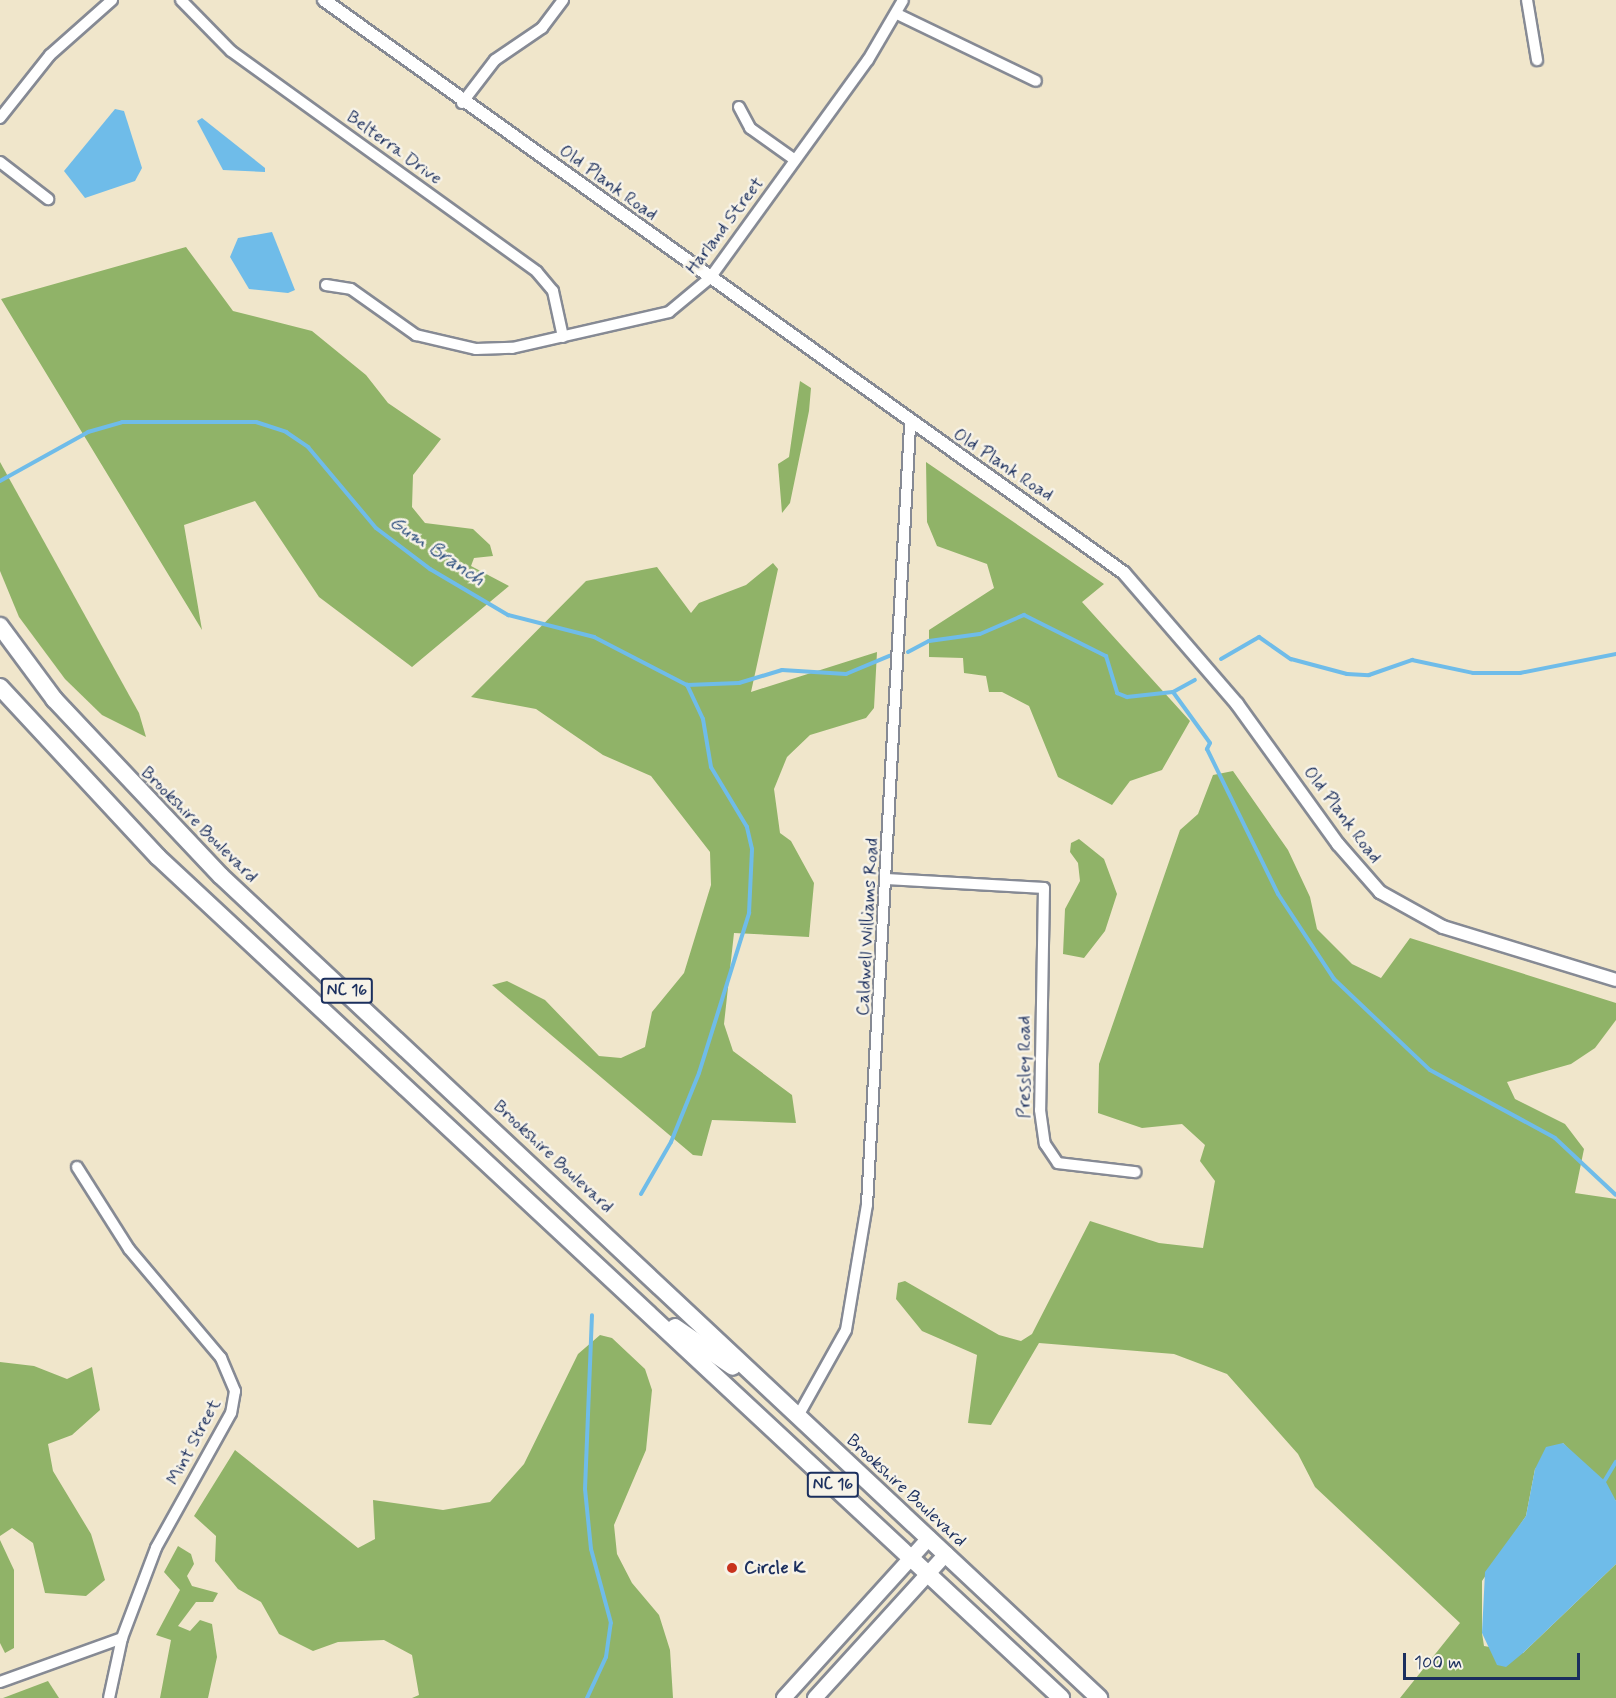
<!DOCTYPE html>
<style>
body{margin:0}
#map{position:relative;width:1616px;height:1698px;overflow:hidden;background:#f0e6cb;font-family:Mynerve,sans-serif}
div>[style]{position:absolute}
.forest>*{inset:0;background:#90b368}
.water>*{inset:0;background:#6fbce9}
.stream>*{height:4px;margin:-2px;padding:0 2px;transform-origin:2px;border-radius:2px;background:#6fbce9}
.roads{filter:drop-shadow(2px 0 #868a94) drop-shadow(-2px 0 #868a94) drop-shadow(0 2px #868a94) drop-shadow(0 -2px #868a94)}
.minor>*{height:10px;margin:-5px;padding:0 5px;transform-origin:5px;border-radius:5px;background:#fff}
.tertiary>*{height:12px;margin:-6px;padding:0 6px;transform-origin:6px;border-radius:6px;background:#fff}
.secondary>*{height:14px;margin:-7px;padding:0 7px;transform-origin:7px;border-radius:7px;background:#fff}
.trunk>*{height:16px;margin:-8px;padding:0 8px;transform-origin:8px;border-radius:8px;background:#fff}
.dots>*{width:16px;height:16px;translate:-50% -50%;box-sizing:border-box;border:3px solid #f7f3e8;border-radius:50%}
span{translate:-50% -50%;white-space:nowrap;text-align:center;line-height:1.15;-webkit-text-stroke:5px #f7f3e8;paint-order:stroke}
.shield-label span{padding:2px 4px;background:#f7f3e8;border:2px solid;border-radius:4px;-webkit-text-stroke-width:0}
.shield-label{font-size:16px;color:#1b2f5e;font-weight:700}
.street-label{font-size:18px;color:#1b2f5e}
.poi-label{font-size:18px;color:#1b2f5e;font-weight:700}
.left{translate:0 -50%;text-align:left}
.water-label{font-size:20px;color:#305281;font-style:italic}
.scale{position:absolute;left:1403px;top:1653px;width:177px;height:27px;box-sizing:border-box;border:3px solid #1b2f5e;border-top:0;padding-left:8px;font-size:18px;line-height:21px;white-space:nowrap;color:#1b2f5e;-webkit-text-stroke:4px #f7f3e8;paint-order:stroke}
</style>
<div id="map">
<div class="forest">
<i style="clip-path:polygon(186px 247px,233px 311px,312px 331px,366px 375px,388px 403px,441px 439px,413px 475px,412px 507px,425px 523px,473px 529px,490px 545px,493px 556px,474px 558px,471px 566px,509px 586px,412px 667px,319px 597px,255px 501px,184px 525px,202px 630px,1px 299px)"></i>
<i style="clip-path:polygon(800px 381px,811px 388px,809px 411px,790px 503px,782px 513px,778px 464px,789px 457px)"></i>
<i style="clip-path:polygon(0 462px,139px 713px,146px 737px,102px 715px,65px 679px,19px 617px,0 571px)"></i>
<i style="clip-path:polygon(926px 462px,1104px 584px,1082px 602px,1190px 721px,1162px 770px,1130px 781px,1112px 805px,1058px 777px,1029px 706px,1002px 692px,989px 692px,986px 676px,964px 673px,963px 658px,929px 657px,929px 630px,994px 588px,987px 564px,937px 546px,927px 522px)"></i>
<i style="clip-path:polygon(773px 563px,778px 569px,751px 692px,877px 652px,874px 708px,866px 718px,810px 735px,787px 757px,774px 789px,780px 833px,791px 841px,814px 883px,809px 937px,734px 933px,724px 1024px,733px 1051px,792px 1095px,796px 1123px,712px 1120px,702px 1156px,693px 1155px,492px 985px,507px 981px,545px 1000px,599px 1056px,621px 1058px,645px 1047px,652px 1012px,684px 973px,711px 885px,710px 852px,651px 776px,603px 755px,536px 709px,471px 697px,586px 581px,657px 567px,691px 613px,699px 603px,746px 585px)"></i>
<i style="clip-path:polygon(1233px 771px,1288px 850px,1310px 897px,1317px 929px,1352px 964px,1381px 978px,1410px 938px,1616px 1003px,1616px 1020px,1595px 1048px,1571px 1064px,1507px 1082px,1515px 1099px,1565px 1124px,1584px 1149px,1575px 1193px,1616px 1199px,1616px 1501px,1563px 1443px,1535px 1469px,1526px 1516px,1482px 1581px,1482px 1633px,1484px 1646px,1523px 1653px,1616px 1564px,1616px 1698px,1400px 1698px,1460px 1623px,1315px 1487px,1298px 1454px,1227px 1374px,1174px 1354px,1039px 1343px,991px 1425px,968px 1423px,977px 1355px,922px 1331px,896px 1299px,898px 1283px,905px 1281px,999px 1335px,1021px 1341px,1032px 1334px,1090px 1221px,1159px 1243px,1203px 1248px,1215px 1181px,1200px 1161px,1205px 1145px,1182px 1124px,1142px 1128px,1098px 1113px,1099px 1064px,1180px 830px,1198px 814px,1213px 775px)"></i>
<i style="clip-path:polygon(1079px 839px,1104px 859px,1117px 894px,1105px 931px,1084px 958px,1063px 954px,1065px 909px,1080px 881px,1078px 863px,1070px 852px,1071px 843px)"></i>
<i style="clip-path:polygon(600px 1335px,612px 1338px,645px 1369px,652px 1390px,646px 1450px,614px 1525px,617px 1554px,632px 1583px,659px 1615px,670px 1650px,673px 1698px,412px 1698px,419px 1695px,412px 1655px,384px 1640px,338px 1642px,313px 1651px,279px 1634px,261px 1602px,238px 1589px,215px 1561px,216px 1536px,194px 1516px,235px 1450px,358px 1548px,375px 1539px,373px 1500px,443px 1510px,490px 1502px,524px 1464px,578px 1354px)"></i>
<i style="clip-path:polygon(0 1362px,34px 1366px,67px 1379px,92px 1367px,100px 1410px,72px 1435px,48px 1444px,53px 1471px,91px 1534px,105px 1580px,86px 1596px,45px 1593px,33px 1543px,12px 1528px,0 1536px)"></i>
<i style="clip-path:polygon(0 1540px,14px 1570px,14px 1648px,5px 1653px,0 1643px)"></i>
<i style="clip-path:polygon(178px 1546px,191px 1554px,194px 1564px,187px 1576px,192px 1586px,218px 1593px,213px 1602px,196px 1602px,178px 1626px,190px 1631px,200px 1620px,212px 1624px,217px 1657px,208px 1698px,160px 1698px,171px 1640px,156px 1635px,180px 1590px,164px 1572px)"></i>
<i style="clip-path:polygon(48px 1681px,59px 1698px,3px 1698px)"></i>
</div>
<div class="water">
<i style="clip-path:polygon(115px 109px,124px 111px,142px 168px,135px 181px,85px 198px,64px 171px)"></i>
<i style="clip-path:polygon(202px 118px,265px 168px,265px 172px,223px 170px,197px 121px)"></i>
<i style="clip-path:polygon(272px 232px,295px 290px,288px 293px,249px 289px,230px 257px,238px 238px)"></i>
<i style="clip-path:polygon(1563px 1443px,1606px 1482px,1616px 1501px,1616px 1564px,1523px 1653px,1506px 1667px,1497px 1665px,1482px 1633px,1485px 1572px,1526px 1516px,1535px 1469px,1546px 1447px)"></i>
</div>
<div class="stream">
<i style="left:0;top:481px;width:101px;rotate:-29.1deg"></i>
<i style="left:88px;top:432px;width:35px;rotate:-16deg"></i>
<i style="left:122px;top:422px;width:134px"></i>
<i style="left:256px;top:422px;width:32px;rotate:18deg"></i>
<i style="left:286px;top:432px;width:27px;rotate:34deg"></i>
<i style="left:308px;top:447px;width:106px;rotate:50deg"></i>
<i style="left:376px;top:528px;width:68px;rotate:37.2deg"></i>
<i style="left:430px;top:569px;width:91px;rotate:30.5deg"></i>
<i style="left:508px;top:615px;width:89px;rotate:14.3deg"></i>
<i style="left:594px;top:637px;width:105px;rotate:27.3deg"></i>
<i style="left:687px;top:685px;width:52px;rotate:-2.2deg"></i>
<i style="left:739px;top:683px;width:45px;rotate:-16.8deg"></i>
<i style="left:782px;top:670px;width:64px;rotate:3.6deg"></i>
<i style="left:846px;top:674px;width:47px;rotate:-22.7deg"></i>
<i style="left:908px;top:652px;width:24px;rotate:-28deg"></i>
<i style="left:929px;top:641px;width:51px;rotate:-7.8deg"></i>
<i style="left:980px;top:634px;width:48px;rotate:-23.4deg"></i>
<i style="left:1024px;top:615px;width:92px;rotate:26.6deg"></i>
<i style="left:1106px;top:656px;width:39px;rotate:73deg"></i>
<i style="left:1117px;top:693px;width:11px;rotate:22deg"></i>
<i style="left:1127px;top:697px;width:46px;rotate:-6.2deg"></i>
<i style="left:1173px;top:692px;width:25px;rotate:-29deg"></i>
<i style="left:1221px;top:659px;width:44px;rotate:-30.1deg"></i>
<i style="left:1259px;top:637px;width:39px;rotate:35deg"></i>
<i style="left:1291px;top:659px;width:58px;rotate:15deg"></i>
<i style="left:1347px;top:674px;width:22px;rotate:3deg"></i>
<i style="left:1369px;top:675px;width:46px;rotate:-19.2deg"></i>
<i style="left:1412px;top:660px;width:62px;rotate:12deg"></i>
<i style="left:1473px;top:673px;width:47px"></i>
<i style="left:1520px;top:673px;width:98px;rotate:-11.2deg"></i>
<i style="left:1173px;top:692px;width:63px;rotate:54deg"></i>
<i style="left:1210px;top:743px;width:7px;rotate:117deg"></i>
<i style="left:1207px;top:749px;width:161px;rotate:63.9deg"></i>
<i style="left:1278px;top:894px;width:102px;rotate:56.6deg"></i>
<i style="left:1334px;top:979px;width:132px;rotate:43.5deg"></i>
<i style="left:1430px;top:1070px;width:142px;rotate:28.5deg"></i>
<i style="left:1555px;top:1138px;width:83px;rotate:43.1deg"></i>
<i style="left:641px;top:1194px;width:60px;rotate:-60deg"></i>
<i style="left:671px;top:1142px;width:74px;rotate:-67.9deg"></i>
<i style="left:699px;top:1073px;width:168px;rotate:-72.6deg"></i>
<i style="left:749px;top:913px;width:64px;rotate:-87.3deg"></i>
<i style="left:752px;top:849px;width:23px;rotate:-103deg"></i>
<i style="left:747px;top:827px;width:70px;rotate:-121deg"></i>
<i style="left:711px;top:767px;width:49px;rotate:-99.5deg"></i>
<i style="left:703px;top:719px;width:38px;rotate:-115deg"></i>
<i style="left:1602px;top:1485px;width:27px;rotate:-59deg"></i>
<i style="left:587px;top:1698px;width:45px;rotate:-65.1deg"></i>
<i style="left:606px;top:1657px;width:34px;rotate:-82deg"></i>
<i style="left:611px;top:1623px;width:77px;rotate:-105.1deg"></i>
<i style="left:591px;top:1549px;width:60px;rotate:-95.7deg"></i>
<i style="left:585px;top:1489px;width:174px;rotate:-87.7deg"></i>
</div>
<div class="roads">
<div class="minor">
<i style="left:181px;top:0;width:71px;rotate:45.6deg"></i>
<i style="left:231px;top:51px;width:377px;rotate:35.8deg"></i>
<i style="left:537px;top:272px;width:25px;rotate:50deg"></i>
<i style="left:553px;top:291px;width:47px;rotate:77.7deg"></i>
<i style="left:1527px;top:0;width:61px;rotate:80.5deg"></i>
<i style="left:897px;top:14px;width:154px;rotate:25.7deg"></i>
<i style="left:462px;top:103px;width:54px;rotate:-52.5deg"></i>
<i style="left:495px;top:60px;width:57px;rotate:-34.2deg"></i>
<i style="left:542px;top:28px;width:35px;rotate:-53deg"></i>
<i style="left:739px;top:107px;width:24px;rotate:62deg"></i>
<i style="left:750px;top:128px;width:55px;rotate:35.4deg"></i>
<i style="left:0;top:118px;width:80px;rotate:-51.6deg"></i>
<i style="left:50px;top:55px;width:83px;rotate:-41.6deg"></i>
<i style="left:0;top:162px;width:61px;rotate:37.6deg"></i>
<i style="left:326px;top:285px;width:25px;rotate:9deg"></i>
<i style="left:351px;top:289px;width:80px;rotate:35.3deg"></i>
<i style="left:416px;top:335px;width:62px;rotate:13.1deg"></i>
<i style="left:476px;top:349px;width:36px;rotate:-2deg"></i>
<i style="left:512px;top:348px;width:161px;rotate:-12.9deg"></i>
<i style="left:669px;top:312px;width:53px;rotate:-39.7deg"></i>
<i style="left:710px;top:278px;width:269px;rotate:-54.1deg"></i>
<i style="left:868px;top:60px;width:69px;rotate:-59.7deg"></i>
<i style="left:887px;top:879px;width:157px;rotate:3.3deg"></i>
<i style="left:1044px;top:888px;width:222px;rotate:91deg"></i>
<i style="left:1040px;top:1110px;width:34px;rotate:82deg"></i>
<i style="left:1045px;top:1144px;width:23px;rotate:56deg"></i>
<i style="left:1058px;top:1163px;width:78px;rotate:6.7deg"></i>
<i style="left:77px;top:1167px;width:97px;rotate:57.6deg"></i>
<i style="left:129px;top:1249px;width:143px;rotate:49.8deg"></i>
<i style="left:221px;top:1358px;width:36px;rotate:67deg"></i>
<i style="left:235px;top:1391px;width:22px;rotate:100deg"></i>
<i style="left:231px;top:1413px;width:154px;rotate:119.1deg"></i>
<i style="left:156px;top:1548px;width:96px;rotate:110.7deg"></i>
<i style="left:122px;top:1638px;width:61px;rotate:102.2deg"></i>
<i style="left:798px;top:1416px;width:98px;rotate:-60.8deg"></i>
<i style="left:846px;top:1330px;width:127px;rotate:-80.5deg"></i>
<i style="left:867px;top:1205px;width:781px;rotate:-86.84deg"></i>
<i style="left:0;top:1682px;width:130px;rotate:-19.8deg"></i>
</div>
<div class="tertiary">
<i style="left:324px;top:0;width:984px;rotate:35.61deg"></i>
<i style="left:1124px;top:573px;width:173px;rotate:49.2deg"></i>
<i style="left:1237px;top:704px;width:173px;rotate:54.2deg"></i>
<i style="left:1338px;top:844px;width:64px;rotate:48.8deg"></i>
<i style="left:1380px;top:892px;width:72px;rotate:29.1deg"></i>
<i style="left:1443px;top:927px;width:181px;rotate:17deg"></i>
</div>
<div class="secondary">
<i style="left:784px;top:1698px;width:216px;rotate:-47.8deg"></i>
<i style="left:815px;top:1698px;width:195px;rotate:-47.7deg"></i>
</div>
<div class="trunk">
<i style="left:0;top:626px;width:91px;rotate:53.5deg"></i>
<i style="left:54px;top:699px;width:243px;rotate:46.7deg"></i>
<i style="left:221px;top:876px;width:1203px;rotate:43.11deg"></i>
<i style="left:0;top:687px;width:232px;rotate:47.1deg"></i>
<i style="left:158px;top:857px;width:1234px;rotate:42.96deg"></i>
<i style="left:675px;top:1327px;width:70px;rotate:34.6deg"></i>
</div>
</div>
<div class="dots">
<i style="left:732px;top:1568px;background:#c8321e"></i>
</div>
<div class="shield-label">
<span style="left:347px;top:991px">NC 16</span>
<span style="left:833px;top:1485px">NC 16</span>
</div>
<div class="street-label">
<span style="left:394px;top:148px;rotate:36deg">Belterra Drive</span>
<span style="left:608px;top:183px;rotate:36deg">Old Plank Road</span>
<span style="left:725px;top:226px;rotate:-53deg">Harland Street</span>
<span style="left:1003px;top:465px;rotate:34deg">Old Plank Road</span>
<span style="left:1342px;top:815px;rotate:53deg">Old Plank Road</span>
<span style="left:199px;top:825px;rotate:45deg">Brookshire Boulevard</span>
<span style="left:868px;top:927px;rotate:-87deg">Caldwell Williams Road</span>
<span style="left:1025px;top:1067px;rotate:-90deg">Pressley Road</span>
<span style="left:553px;top:1157px;rotate:43deg">Brookshire Boulevard</span>
<span style="left:194px;top:1442px;rotate:-62deg">Mint Street</span>
<span style="left:906px;top:1491px;rotate:43deg">Brookshire Boulevard</span>
</div>
<div class="poi-label">
<span class="left" style="left:744px;top:1568px">Circle K</span>
</div>
<div class="water-label">
<span style="left:437px;top:551px;rotate:34deg">Gum Branch</span>
</div>
<div class="scale">100 m</div>
</div>
